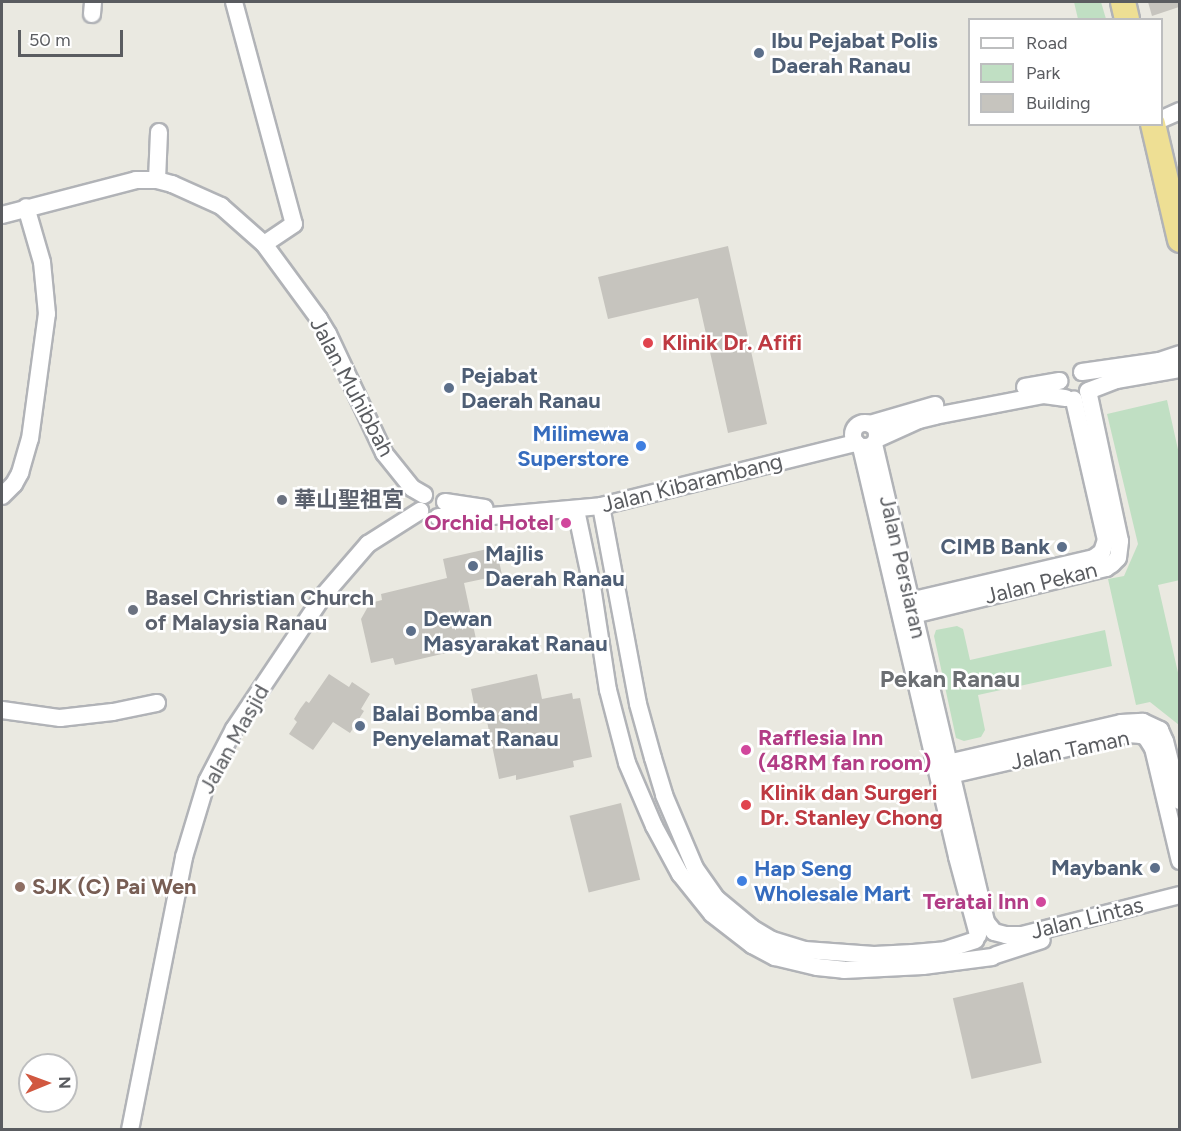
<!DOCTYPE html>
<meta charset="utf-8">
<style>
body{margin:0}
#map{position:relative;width:1181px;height:1131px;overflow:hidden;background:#eae9e1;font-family:Figtree,"Noto Sans SC",sans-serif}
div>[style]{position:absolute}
.green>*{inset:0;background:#c0dfc3}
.building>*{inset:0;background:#c6c4be;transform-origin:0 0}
.roads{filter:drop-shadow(2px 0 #b1b3b7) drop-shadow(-2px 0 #b1b3b7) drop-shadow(0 2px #b1b3b7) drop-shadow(0 -2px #b1b3b7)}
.minor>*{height:16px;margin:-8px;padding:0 8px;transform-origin:8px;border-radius:8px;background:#fff}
.minor>.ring{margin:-8px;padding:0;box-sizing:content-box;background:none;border:16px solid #fff;border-radius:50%}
.highway>*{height:24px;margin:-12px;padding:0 12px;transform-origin:12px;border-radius:12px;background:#eedf94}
.dots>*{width:16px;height:16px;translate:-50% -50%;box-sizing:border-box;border:3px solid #fff;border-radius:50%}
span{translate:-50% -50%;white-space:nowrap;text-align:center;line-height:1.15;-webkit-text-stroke:5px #fff;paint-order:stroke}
.service-label{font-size:22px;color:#4e5e75;font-weight:700}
.left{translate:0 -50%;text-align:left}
.right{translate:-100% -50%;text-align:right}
.health-label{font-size:22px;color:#be3a42;font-weight:700}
.street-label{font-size:22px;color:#5a5c60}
.shop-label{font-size:22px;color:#366cbe;font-weight:700}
.worship-label{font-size:22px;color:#5b616d;font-weight:700}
.hotel-label{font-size:22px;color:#b23c85;font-weight:700}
.education-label{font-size:22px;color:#785e54;font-weight:700}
.neighbourhood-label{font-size:24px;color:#6b6e72;font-weight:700}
.frame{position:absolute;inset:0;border:3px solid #5a5c60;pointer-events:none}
.legend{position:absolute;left:968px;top:18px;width:195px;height:108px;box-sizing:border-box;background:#fff;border:2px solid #bdbebf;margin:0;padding:8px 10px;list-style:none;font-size:18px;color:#5a5c60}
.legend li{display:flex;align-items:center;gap:12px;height:30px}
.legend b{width:30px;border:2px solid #bdbebf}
.north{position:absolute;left:18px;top:1053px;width:60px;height:60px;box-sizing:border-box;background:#fff;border:2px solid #bdbebf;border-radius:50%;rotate:89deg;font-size:16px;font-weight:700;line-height:24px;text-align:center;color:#5a5c60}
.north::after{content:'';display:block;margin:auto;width:21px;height:27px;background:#d15840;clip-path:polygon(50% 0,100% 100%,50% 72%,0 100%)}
.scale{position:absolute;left:18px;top:30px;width:105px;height:27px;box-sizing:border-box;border:3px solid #5a5c60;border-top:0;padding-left:8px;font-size:18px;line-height:21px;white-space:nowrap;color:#5a5c60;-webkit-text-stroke:4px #fff;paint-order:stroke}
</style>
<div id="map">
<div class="green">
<i style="clip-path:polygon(1074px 2px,1101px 2px,1106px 19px,1078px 19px)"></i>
<i style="clip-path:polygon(1167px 400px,1179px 454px,1180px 580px,1158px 585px,1179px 677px,1179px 725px,1150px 702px,1136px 705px,1108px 579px,1124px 576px,1138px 544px,1107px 414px)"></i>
<i style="clip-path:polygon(957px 626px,963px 629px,970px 660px,1105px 630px,1112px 666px,978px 695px,985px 730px,981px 737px,964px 741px,956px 738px,934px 636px,936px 630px)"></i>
</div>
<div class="building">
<i style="clip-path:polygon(1148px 2px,1179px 2px,1179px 7px,1152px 16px)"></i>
<i style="clip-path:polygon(728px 246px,767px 424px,728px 433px,698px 298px,608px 319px,598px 277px)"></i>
<i style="clip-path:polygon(496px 547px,502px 575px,464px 583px,476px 639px,461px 642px,463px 649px,395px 665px,393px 658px,371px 663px,361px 619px,370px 603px,382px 600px,381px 594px,447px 578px,443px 559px)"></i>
<i style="clip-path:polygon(329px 674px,349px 687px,352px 682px,370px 694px,361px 709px,364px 711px,350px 733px,333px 722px,313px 750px,289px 734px,297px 722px,294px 719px,300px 709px,306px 701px,309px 703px)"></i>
<i style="clip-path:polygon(537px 674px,542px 699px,572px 693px,573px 699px,580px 698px,592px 757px,573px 761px,574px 767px,516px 780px,516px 775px,499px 779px,484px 707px,475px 709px,471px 689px)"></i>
<i style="left:621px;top:803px;width:79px;height:53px;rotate:76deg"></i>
<i style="left:1023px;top:982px;width:83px;height:72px;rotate:77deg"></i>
</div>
<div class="roads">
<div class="minor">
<i style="left:234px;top:2px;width:230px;rotate:74.9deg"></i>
<i style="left:294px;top:224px;width:36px;rotate:146deg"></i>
<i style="left:92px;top:14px;width:12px;rotate:-85deg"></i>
<i style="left:1162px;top:119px;width:20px;rotate:-24deg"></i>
<i style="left:157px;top:180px;width:48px;rotate:-87.6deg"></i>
<i style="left:2px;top:215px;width:138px;rotate:-14.6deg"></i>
<i style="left:136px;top:180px;width:21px"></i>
<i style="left:157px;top:180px;width:16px;rotate:15deg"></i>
<i style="left:172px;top:184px;width:54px;rotate:24.2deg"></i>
<i style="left:221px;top:206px;width:57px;rotate:41.5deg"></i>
<i style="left:264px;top:244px;width:93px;rotate:53.7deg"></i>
<i style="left:319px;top:319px;width:17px;rotate:59deg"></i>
<i style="left:328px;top:334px;width:132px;rotate:64.8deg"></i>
<i style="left:384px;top:453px;width:45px;rotate:51.3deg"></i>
<i style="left:412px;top:488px;width:14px;rotate:30deg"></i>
<i style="left:1082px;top:372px;width:78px;rotate:-8.1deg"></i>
<i style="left:1159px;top:361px;width:22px;rotate:-18deg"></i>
<i style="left:1025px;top:387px;width:35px;rotate:-10deg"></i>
<i class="ring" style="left:853px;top:423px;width:8px;height:8px"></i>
<i style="left:870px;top:424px;width:68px;rotate:-16.3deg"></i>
<i style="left:877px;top:439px;width:46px;rotate:-24.3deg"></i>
<i style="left:919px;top:420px;width:16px;rotate:-14deg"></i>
<i style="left:935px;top:416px;width:111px;rotate:-10.9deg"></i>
<i style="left:1044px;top:395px;width:22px;rotate:8deg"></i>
<i style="left:874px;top:444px;width:491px;rotate:76.8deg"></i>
<i style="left:986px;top:922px;width:13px;rotate:51deg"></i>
<i style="left:994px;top:932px;width:12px;rotate:14deg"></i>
<i style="left:1006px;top:935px;width:16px"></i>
<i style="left:1022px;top:935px;width:163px;rotate:-14.2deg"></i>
<i style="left:861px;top:447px;width:421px;rotate:76.8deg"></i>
<i style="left:957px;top:857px;width:81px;rotate:74.9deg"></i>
<i style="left:2px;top:496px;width:17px;rotate:-45deg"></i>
<i style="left:14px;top:484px;width:13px;rotate:-61deg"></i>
<i style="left:20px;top:473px;width:35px;rotate:-74deg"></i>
<i style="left:30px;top:439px;width:126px;rotate:-82.3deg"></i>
<i style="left:47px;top:314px;width:52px;rotate:-95.5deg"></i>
<i style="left:42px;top:262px;width:57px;rotate:-106.2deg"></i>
<i style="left:445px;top:502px;width:40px;rotate:8.5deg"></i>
<i style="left:601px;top:506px;width:201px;rotate:79.4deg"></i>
<i style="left:638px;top:704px;width:56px;rotate:74.5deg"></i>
<i style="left:653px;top:758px;width:39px;rotate:73deg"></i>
<i style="left:664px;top:795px;width:79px;rotate:67deg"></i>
<i style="left:695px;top:868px;width:38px;rotate:55deg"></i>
<i style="left:717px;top:899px;width:45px;rotate:39.6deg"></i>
<i style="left:752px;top:928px;width:23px;rotate:31deg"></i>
<i style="left:772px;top:940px;width:34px;rotate:17deg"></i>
<i style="left:805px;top:950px;width:69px;rotate:4.1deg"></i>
<i style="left:874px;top:955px;width:39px;rotate:-3deg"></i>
<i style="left:913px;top:953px;width:32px;rotate:-5deg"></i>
<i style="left:945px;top:950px;width:32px;rotate:-18deg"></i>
<i style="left:576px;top:510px;width:78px;rotate:78.1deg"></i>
<i style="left:592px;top:586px;width:105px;rotate:81.3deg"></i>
<i style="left:608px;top:690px;width:75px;rotate:75.4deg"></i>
<i style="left:627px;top:763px;width:69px;rotate:66.8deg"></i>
<i style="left:654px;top:826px;width:55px;rotate:61.6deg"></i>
<i style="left:680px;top:874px;width:51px;rotate:51.3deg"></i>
<i style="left:712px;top:914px;width:51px;rotate:37.8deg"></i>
<i style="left:752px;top:945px;width:26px;rotate:28deg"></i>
<i style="left:775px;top:957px;width:43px;rotate:13.4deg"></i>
<i style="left:817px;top:967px;width:27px;rotate:6deg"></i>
<i style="left:844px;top:970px;width:79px;rotate:-2.9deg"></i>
<i style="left:923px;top:966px;width:70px;rotate:-7.4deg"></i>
<i style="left:438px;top:517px;width:54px;rotate:-1.1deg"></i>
<i style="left:492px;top:516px;width:109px;rotate:-5.2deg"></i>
<i style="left:601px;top:506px;width:263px;rotate:-13.9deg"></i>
<i style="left:901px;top:603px;width:198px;rotate:-13.1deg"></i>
<i style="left:1094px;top:558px;width:10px;rotate:-37deg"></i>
<i style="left:1102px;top:552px;width:13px;rotate:-72deg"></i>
<i style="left:1106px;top:540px;width:144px;rotate:-102.9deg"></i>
<i style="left:905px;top:617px;width:207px;rotate:-13.7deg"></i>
<i style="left:1106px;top:568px;width:7px;rotate:-34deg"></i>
<i style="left:1112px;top:564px;width:8px;rotate:-45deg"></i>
<i style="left:1118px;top:558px;width:17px;rotate:-83deg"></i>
<i style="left:1120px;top:541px;width:153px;rotate:-102deg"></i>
<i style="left:1088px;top:391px;width:31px;rotate:-21deg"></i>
<i style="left:1117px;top:380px;width:64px;rotate:-9.9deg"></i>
<i style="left:2px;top:710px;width:59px;rotate:7.9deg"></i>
<i style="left:60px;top:718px;width:53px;rotate:-6.5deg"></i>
<i style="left:113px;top:712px;width:45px;rotate:-11.6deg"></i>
<i style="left:939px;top:765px;width:187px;rotate:-13deg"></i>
<i style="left:1121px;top:723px;width:22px;rotate:-3deg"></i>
<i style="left:1143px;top:722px;width:19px;rotate:25deg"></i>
<i style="left:1160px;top:730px;width:12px;rotate:66deg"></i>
<i style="left:1165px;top:741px;width:62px;rotate:76deg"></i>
<i style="left:942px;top:777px;width:191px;rotate:-13deg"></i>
<i style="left:1128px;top:734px;width:13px;rotate:4deg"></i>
<i style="left:1141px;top:735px;width:5px;rotate:22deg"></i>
<i style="left:1146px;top:737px;width:13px;rotate:58deg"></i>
<i style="left:1153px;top:748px;width:116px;rotate:76.6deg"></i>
<i style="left:996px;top:955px;width:48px;rotate:-18.1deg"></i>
<i style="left:130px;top:1130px;width:278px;rotate:-78.8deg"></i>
<i style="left:184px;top:857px;width:79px;rotate:-73.2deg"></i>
<i style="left:207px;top:781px;width:59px;rotate:-62.6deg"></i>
<i style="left:234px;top:729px;width:160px;rotate:-56.2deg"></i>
<i style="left:323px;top:596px;width:69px;rotate:-49.1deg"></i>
<i style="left:368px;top:544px;width:62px;rotate:-32.4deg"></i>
</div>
<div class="highway">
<i style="left:1123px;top:2px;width:18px;rotate:77deg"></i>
<i style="left:1153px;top:124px;width:119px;rotate:76.9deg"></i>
</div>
</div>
<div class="dots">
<i style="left:759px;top:53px;background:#5c6f8a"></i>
<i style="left:648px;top:343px;background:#e0444e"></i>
<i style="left:449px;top:388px;background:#5c6f8a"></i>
<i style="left:641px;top:446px;background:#3f7fe0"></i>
<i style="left:282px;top:500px;background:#6b7280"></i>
<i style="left:566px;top:523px;background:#d1479c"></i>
<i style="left:1062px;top:547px;background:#5c6f8a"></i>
<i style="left:473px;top:566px;background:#5c6f8a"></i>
<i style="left:133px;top:610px;background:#6b7280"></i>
<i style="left:411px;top:631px;background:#5c6f8a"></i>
<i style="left:360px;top:726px;background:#5c6f8a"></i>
<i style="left:746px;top:750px;background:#d1479c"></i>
<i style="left:746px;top:805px;background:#e0444e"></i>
<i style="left:1155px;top:868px;background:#5c6f8a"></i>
<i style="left:742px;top:881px;background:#3f7fe0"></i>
<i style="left:20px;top:887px;background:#8d6e63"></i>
<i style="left:1041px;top:902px;background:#d1479c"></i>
</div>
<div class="service-label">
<span class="left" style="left:771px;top:53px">Ibu Pejabat Polis<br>Daerah Ranau</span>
<span class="left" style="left:461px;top:388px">Pejabat<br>Daerah Ranau</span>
<span class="right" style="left:1050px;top:547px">CIMB Bank</span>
<span class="left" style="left:485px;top:566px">Majlis<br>Daerah Ranau</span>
<span class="left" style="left:423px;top:631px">Dewan<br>Masyarakat Ranau</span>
<span class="left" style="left:372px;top:726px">Balai Bomba and<br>Penyelamat Ranau</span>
<span class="right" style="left:1143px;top:868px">Maybank</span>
</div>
<div class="health-label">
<span class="left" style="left:662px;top:343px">Klinik Dr. Afifi</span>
<span class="left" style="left:760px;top:805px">Klinik dan Surgeri<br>Dr. Stanley Chong</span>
</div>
<div class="street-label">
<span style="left:352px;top:387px;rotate:62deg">Jalan Muhibbah</span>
<span style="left:692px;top:483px;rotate:-14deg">Jalan Kibarambang</span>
<span style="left:903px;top:567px;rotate:77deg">Jalan Persiaran</span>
<span style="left:1041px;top:583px;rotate:-14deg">Jalan Pekan</span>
<span style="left:234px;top:739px;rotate:-61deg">Jalan Masjid</span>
<span style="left:1070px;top:750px;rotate:-12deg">Jalan Taman</span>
<span style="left:1087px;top:918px;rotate:-14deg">Jalan Lintas</span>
</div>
<div class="shop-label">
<span class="right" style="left:629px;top:446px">Milimewa<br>Superstore</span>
<span class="left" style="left:754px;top:881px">Hap Seng<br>Wholesale Mart</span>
</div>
<div class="worship-label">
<span class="left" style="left:294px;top:500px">華山聖祖宮</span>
<span class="left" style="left:145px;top:610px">Basel Christian Church<br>of Malaysia Ranau</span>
</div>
<div class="hotel-label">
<span class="right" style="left:554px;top:523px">Orchid Hotel</span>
<span class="left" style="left:758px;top:750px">Rafflesia Inn<br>(48RM fan room)</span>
<span class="right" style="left:1029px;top:902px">Teratai Inn</span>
</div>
<div class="education-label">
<span class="left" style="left:32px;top:887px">SJK (C) Pai Wen</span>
</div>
<div class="neighbourhood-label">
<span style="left:950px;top:679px">Pekan Ranau</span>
</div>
<div class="frame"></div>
<ul class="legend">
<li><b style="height:8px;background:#fff"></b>Road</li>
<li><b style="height:16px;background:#c0dfc3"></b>Park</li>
<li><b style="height:16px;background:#c6c4be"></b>Building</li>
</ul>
<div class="north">N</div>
<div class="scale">50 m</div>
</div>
